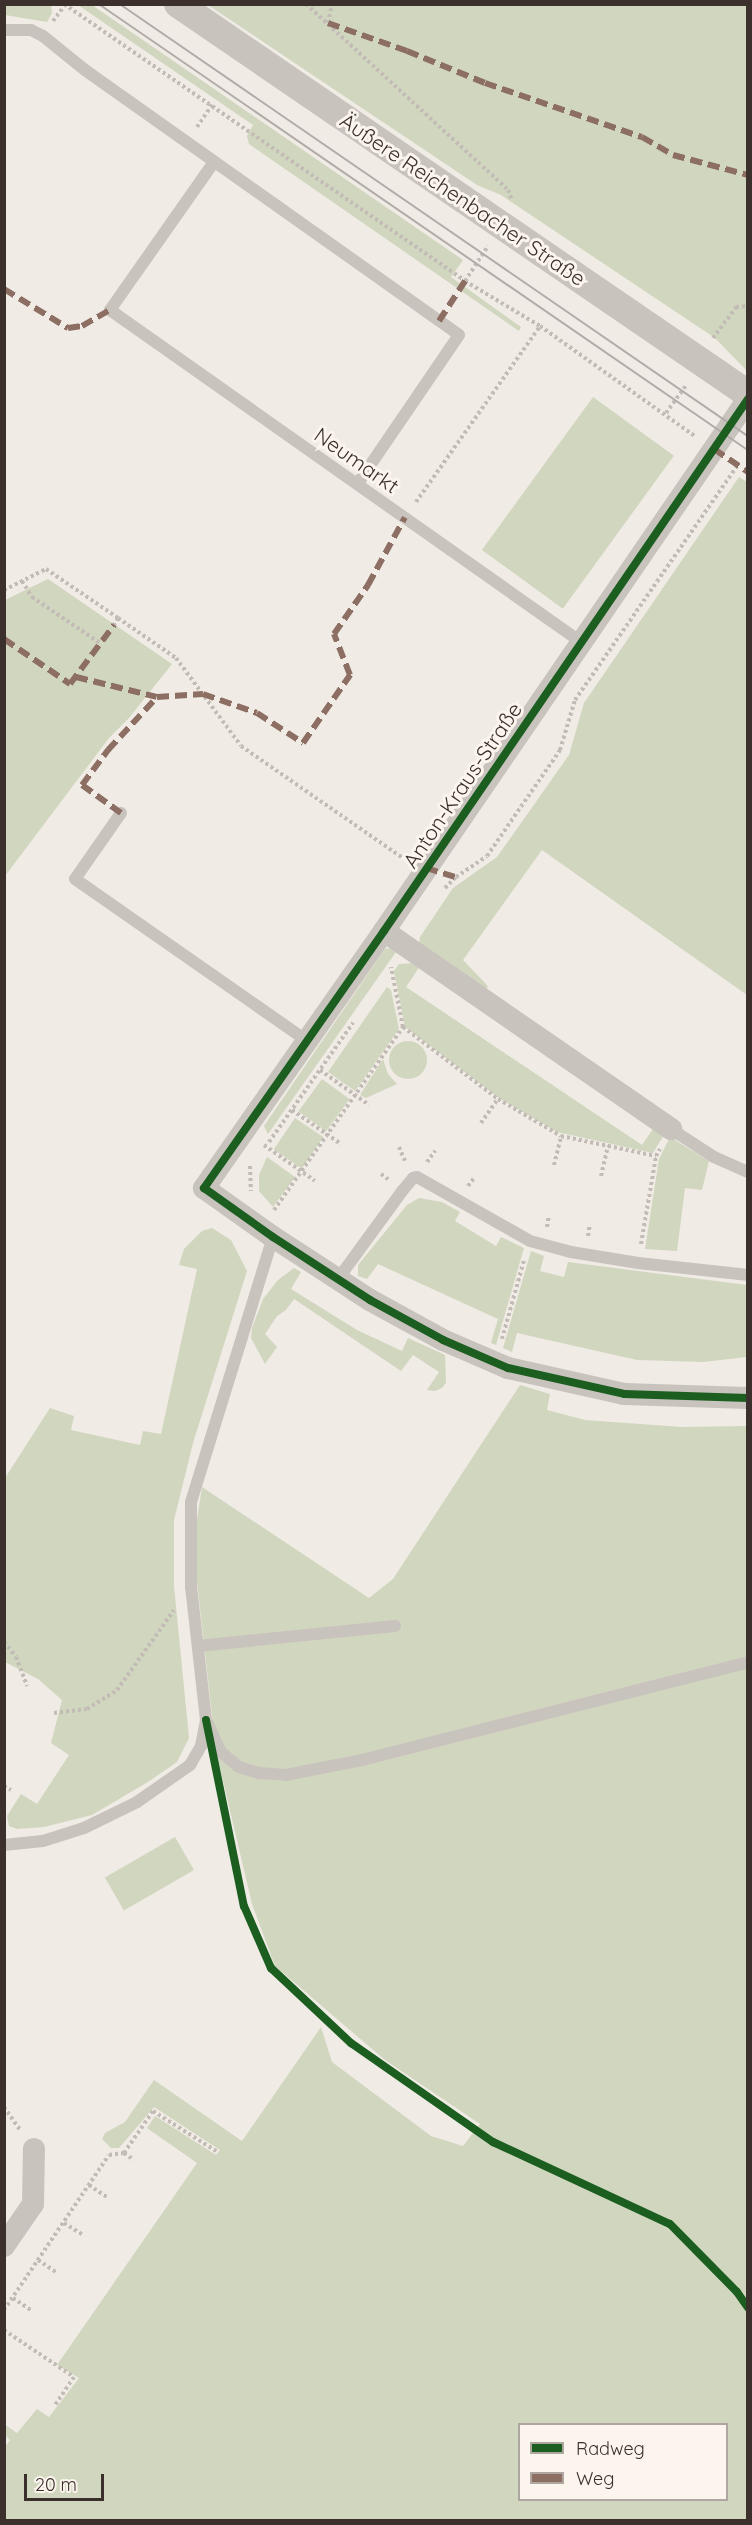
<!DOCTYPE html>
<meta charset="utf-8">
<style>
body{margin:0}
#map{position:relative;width:752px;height:2525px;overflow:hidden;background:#f0ebe5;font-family:Quicksand,sans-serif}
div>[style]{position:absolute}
.green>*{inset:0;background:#d1d6bf;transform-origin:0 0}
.round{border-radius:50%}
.path>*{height:4px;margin-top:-2px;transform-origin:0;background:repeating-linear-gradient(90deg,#c2bbb6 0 3px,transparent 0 6px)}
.service>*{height:12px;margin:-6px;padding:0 6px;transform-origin:6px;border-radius:6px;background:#c9c3be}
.minor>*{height:22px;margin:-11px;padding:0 11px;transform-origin:11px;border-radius:11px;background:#c9c3be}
.tertiary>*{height:28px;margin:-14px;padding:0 14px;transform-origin:14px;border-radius:14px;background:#c9c3be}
.tram>*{height:1.5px;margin:-0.75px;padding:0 0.75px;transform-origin:0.75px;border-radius:0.75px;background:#b1aca8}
.quiet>*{height:6px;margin-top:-3px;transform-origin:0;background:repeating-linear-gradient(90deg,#8d6e63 0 12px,transparent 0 18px)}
.cycleway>*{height:8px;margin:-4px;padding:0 4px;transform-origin:4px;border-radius:4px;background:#1b5e20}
span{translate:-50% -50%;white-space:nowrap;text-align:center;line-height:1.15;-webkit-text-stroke:6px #fbf5ee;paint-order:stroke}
.street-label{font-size:21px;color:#3b302b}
.frame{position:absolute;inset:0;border:6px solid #3b302b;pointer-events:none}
.legend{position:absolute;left:518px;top:2423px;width:210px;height:78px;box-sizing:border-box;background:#fbf5ee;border:2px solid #aea6a0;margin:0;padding:8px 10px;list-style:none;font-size:18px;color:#3b302b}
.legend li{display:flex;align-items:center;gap:12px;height:30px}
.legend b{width:30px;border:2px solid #aea6a0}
.scale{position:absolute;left:24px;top:2474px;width:80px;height:27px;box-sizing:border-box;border:3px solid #3b302b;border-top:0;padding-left:8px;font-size:18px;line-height:21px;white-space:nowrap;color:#3b302b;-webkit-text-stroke:4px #fbf5ee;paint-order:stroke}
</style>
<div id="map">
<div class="green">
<i style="clip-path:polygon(5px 4px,51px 5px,52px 13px,47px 22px,5px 15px)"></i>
<i style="clip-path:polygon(78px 5px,92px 5px,463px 260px,451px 277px,521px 327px,519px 331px,249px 144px,247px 136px,253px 125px)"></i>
<i style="clip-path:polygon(208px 5px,747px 5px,747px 371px,715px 338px,501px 195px,477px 185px)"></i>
<i style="left:593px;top:397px;width:100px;height:189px;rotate:36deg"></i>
<i style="clip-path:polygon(739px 477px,747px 482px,747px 995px,542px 850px,463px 960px,486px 984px,488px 987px,485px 990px,419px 943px,420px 937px,453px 888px,497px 857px,569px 755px,584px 703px)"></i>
<i style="clip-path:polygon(48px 579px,172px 664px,129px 718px,109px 738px,5px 876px,5px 600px)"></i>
<i style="clip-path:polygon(391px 948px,396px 952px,268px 1134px,264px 1126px,385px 949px)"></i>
<i style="clip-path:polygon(416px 963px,420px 966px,406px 987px,642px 1145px,655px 1126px,665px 1133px,653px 1153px,557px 1132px,499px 1098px,405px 1027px,394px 971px,399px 964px)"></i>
<i style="clip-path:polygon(387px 987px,391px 990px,399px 1029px,355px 1091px,328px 1072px)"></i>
<i class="round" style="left:389px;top:1041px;width:38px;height:38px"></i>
<i style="clip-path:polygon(383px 1059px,388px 1074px,397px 1084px,366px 1098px,360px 1095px)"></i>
<i style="left:322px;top:1079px;width:34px;height:40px;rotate:36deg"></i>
<i style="left:295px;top:1118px;width:34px;height:38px;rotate:34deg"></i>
<i style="clip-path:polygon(670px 1137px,709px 1161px,702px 1190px,685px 1188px,677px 1251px,645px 1249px,659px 1159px)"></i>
<i style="clip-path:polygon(267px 1157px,295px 1177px,273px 1207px,259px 1191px,259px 1175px)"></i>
<i style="clip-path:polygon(419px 1198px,442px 1202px,460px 1212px,455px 1221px,496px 1246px,501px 1237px,524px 1248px,496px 1345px,491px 1343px,498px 1319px,378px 1264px,367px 1279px,358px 1276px,358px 1265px,407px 1205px)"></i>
<i style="clip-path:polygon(212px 1228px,231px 1240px,247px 1271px,193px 1443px,174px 1520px,174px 1586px,189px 1738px,177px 1762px,148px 1782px,92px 1815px,44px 1827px,17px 1829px,9px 1826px,7px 1816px,21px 1794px,37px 1804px,69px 1755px,51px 1743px,62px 1700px,38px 1679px,5px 1662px,5px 1478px,50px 1408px,74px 1416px,71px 1430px,140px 1445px,143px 1431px,161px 1434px,197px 1269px,179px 1265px,184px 1249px,202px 1231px)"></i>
<i style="clip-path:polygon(531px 1251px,544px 1256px,540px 1271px,564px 1277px,568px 1262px,747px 1285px,747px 1357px,703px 1362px,637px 1360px,517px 1333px,512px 1352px,503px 1348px)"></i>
<i style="clip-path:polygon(294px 1268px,301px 1272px,291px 1289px,357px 1330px,402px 1351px,408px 1338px,445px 1355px,446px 1383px,442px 1388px,435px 1391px,427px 1390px,439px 1372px,413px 1355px,401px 1371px,294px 1299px,286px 1310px,277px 1316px,265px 1334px,277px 1347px,265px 1364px,251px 1338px,252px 1328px,263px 1299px,278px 1280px)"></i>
<i style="clip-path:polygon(evenodd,520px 1385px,550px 1394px,547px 1410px,585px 1420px,682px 1427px,747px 1426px,747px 2520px,5px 2520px,5px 2447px,10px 2440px,5px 2435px,4px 2424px,17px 2433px,37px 2409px,49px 2417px,79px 2378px,57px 2365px,197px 2163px,147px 2128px,155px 2116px,216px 2155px,220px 2150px,154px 2107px,119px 2148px,111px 2148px,102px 2139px,105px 2133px,125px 2122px,154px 2080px,242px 2141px,321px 2027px,332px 2062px,431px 2136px,463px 2146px,480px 2124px,385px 2060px,275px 1966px,252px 1904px,216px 1751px,196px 1573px,196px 1526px,202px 1487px,369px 1598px,393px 1579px,520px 1385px,520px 2424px,726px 2424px,726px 2500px,520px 2500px,520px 2424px)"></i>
<i style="left:175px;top:1837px;width:38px;height:81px;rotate:60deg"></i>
</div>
<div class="path">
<i style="left:64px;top:4px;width:487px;rotate:34.6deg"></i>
<i style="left:465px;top:281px;width:87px;rotate:31deg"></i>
<i style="left:540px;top:326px;width:190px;rotate:35.4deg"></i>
<i style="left:306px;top:4px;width:275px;rotate:42.6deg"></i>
<i style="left:508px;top:190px;width:9px;rotate:69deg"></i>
<i style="left:53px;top:21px;width:20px;rotate:-53deg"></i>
<i style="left:328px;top:23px;width:19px;rotate:-78deg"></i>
<i style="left:197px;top:127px;width:27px;rotate:-56deg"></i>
<i style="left:465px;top:281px;width:42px;rotate:-56.7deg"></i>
<i style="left:713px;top:338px;width:39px;rotate:-53deg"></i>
<i style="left:736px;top:307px;width:12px;rotate:-5deg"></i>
<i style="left:666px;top:413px;width:36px;rotate:-54deg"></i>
<i style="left:416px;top:502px;width:215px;rotate:-54.8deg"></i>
<i style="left:22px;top:581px;width:19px;rotate:58deg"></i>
<i style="left:32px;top:597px;width:82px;rotate:34.1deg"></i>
<i style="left:4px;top:590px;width:47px;rotate:-26.6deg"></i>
<i style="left:46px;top:569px;width:87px;rotate:34.2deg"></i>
<i style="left:118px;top:618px;width:8px;rotate:120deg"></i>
<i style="left:118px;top:618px;width:70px;rotate:34.6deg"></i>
<i style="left:176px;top:658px;width:109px;rotate:53.5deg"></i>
<i style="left:241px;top:746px;width:198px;rotate:34.7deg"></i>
<i style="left:445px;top:888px;width:16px;rotate:-45deg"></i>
<i style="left:456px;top:877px;width:37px;rotate:-34deg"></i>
<i style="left:487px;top:856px;width:129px;rotate:-55.4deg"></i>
<i style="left:560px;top:750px;width:52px;rotate:-73.3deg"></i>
<i style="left:575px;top:700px;width:286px;rotate:-55.3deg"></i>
<i style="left:403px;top:1027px;width:119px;rotate:37.2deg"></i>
<i style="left:498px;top:1099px;width:73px;rotate:30.4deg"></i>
<i style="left:561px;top:1136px;width:97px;rotate:11.9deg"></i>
<i style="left:320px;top:1070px;width:60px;rotate:35.5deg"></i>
<i style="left:292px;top:1110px;width:60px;rotate:34.8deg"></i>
<i style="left:481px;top:1123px;width:29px;rotate:-55deg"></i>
<i style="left:269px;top:1142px;width:146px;rotate:-54.8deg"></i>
<i style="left:264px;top:1145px;width:62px;rotate:35.2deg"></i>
<i style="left:399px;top:1147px;width:15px;rotate:67deg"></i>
<i style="left:427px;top:1162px;width:14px;rotate:-54deg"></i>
<i style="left:554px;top:1165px;width:30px;rotate:-76deg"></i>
<i style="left:250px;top:1166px;width:25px;rotate:88deg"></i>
<i style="left:381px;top:1174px;width:9px;rotate:36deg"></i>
<i style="left:601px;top:1176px;width:31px;rotate:-77deg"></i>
<i style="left:468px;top:1186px;width:10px;rotate:-53deg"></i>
<i style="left:274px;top:1210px;width:224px;rotate:-54.8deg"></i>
<i style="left:403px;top:1027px;width:61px;rotate:-101.3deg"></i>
<i style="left:547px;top:1227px;width:12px;rotate:-81deg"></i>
<i style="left:588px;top:1236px;width:12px;rotate:-81deg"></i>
<i style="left:641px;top:1244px;width:89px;rotate:-80.3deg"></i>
<i style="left:656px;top:1156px;width:8px;rotate:-60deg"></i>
<i style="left:502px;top:1339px;width:82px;rotate:-74.4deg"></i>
<i style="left:4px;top:1642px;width:19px;rotate:51deg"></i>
<i style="left:16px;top:1657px;width:31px;rotate:69deg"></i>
<i style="left:54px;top:1713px;width:33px;rotate:-7deg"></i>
<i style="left:87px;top:1709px;width:36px;rotate:-32deg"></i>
<i style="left:117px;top:1690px;width:98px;rotate:-54.5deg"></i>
<i style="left:4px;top:1786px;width:8px;rotate:30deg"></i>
<i style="left:4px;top:2107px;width:29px;rotate:55deg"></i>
<i style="left:124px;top:2153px;width:12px;rotate:35deg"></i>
<i style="left:89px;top:2185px;width:23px;rotate:34deg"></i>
<i style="left:64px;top:2223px;width:22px;rotate:32deg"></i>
<i style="left:38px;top:2260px;width:23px;rotate:34deg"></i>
<i style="left:13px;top:2298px;width:22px;rotate:34deg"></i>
<i style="left:4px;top:2310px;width:187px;rotate:-55.9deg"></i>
<i style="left:109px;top:2155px;width:15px;rotate:-8deg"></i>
<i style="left:124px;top:2153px;width:51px;rotate:-55.4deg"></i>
<i style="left:153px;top:2111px;width:75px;rotate:32.4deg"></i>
<i style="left:4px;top:2330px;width:84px;rotate:33.9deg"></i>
<i style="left:74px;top:2377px;width:34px;rotate:124deg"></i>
</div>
<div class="service">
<i style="left:4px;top:30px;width:27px"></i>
<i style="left:31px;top:30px;width:13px;rotate:27deg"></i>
<i style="left:43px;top:36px;width:54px;rotate:39deg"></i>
<i style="left:85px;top:70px;width:458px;rotate:35.3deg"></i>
<i style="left:459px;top:335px;width:179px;rotate:124.3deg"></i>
<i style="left:214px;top:162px;width:181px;rotate:125.1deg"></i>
<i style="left:110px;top:310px;width:576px;rotate:35.18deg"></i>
<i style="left:121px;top:813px;width:80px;rotate:124.9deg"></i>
<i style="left:75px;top:879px;width:282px;rotate:34.9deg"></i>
<i style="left:671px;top:1129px;width:51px;rotate:33.1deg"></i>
<i style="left:714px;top:1157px;width:37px;rotate:24deg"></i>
<i style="left:338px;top:1279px;width:110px;rotate:-53.9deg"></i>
<i style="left:403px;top:1190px;width:16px;rotate:-50deg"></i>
<i style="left:413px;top:1178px;width:4px;rotate:-14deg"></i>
<i style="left:417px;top:1177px;width:130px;rotate:29.5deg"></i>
<i style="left:530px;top:1241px;width:42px;rotate:15deg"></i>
<i style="left:571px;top:1252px;width:68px;rotate:9.3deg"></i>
<i style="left:638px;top:1263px;width:111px;rotate:6.2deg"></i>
<i style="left:198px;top:1646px;width:198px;rotate:-5.8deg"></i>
<i style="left:206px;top:1720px;width:35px;rotate:65deg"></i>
<i style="left:221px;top:1752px;width:23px;rotate:40deg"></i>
<i style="left:239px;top:1767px;width:21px;rotate:17deg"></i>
<i style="left:259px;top:1773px;width:27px;rotate:4deg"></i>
<i style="left:286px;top:1775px;width:77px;rotate:-11.2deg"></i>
<i style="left:362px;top:1760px;width:398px;rotate:-14.2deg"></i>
<i style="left:4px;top:1845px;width:39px;rotate:-6deg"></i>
<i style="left:43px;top:1841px;width:43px;rotate:-17.6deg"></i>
<i style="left:84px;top:1828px;width:59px;rotate:-26.1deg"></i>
<i style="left:137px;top:1802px;width:65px;rotate:-34.9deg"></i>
<i style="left:190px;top:1765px;width:22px;rotate:-60deg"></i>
<i style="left:201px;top:1746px;width:26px;rotate:-79deg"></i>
<i style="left:206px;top:1720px;width:134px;rotate:-96.4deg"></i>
<i style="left:191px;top:1587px;width:85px;rotate:-90deg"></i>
<i style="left:191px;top:1502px;width:277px;rotate:-72.8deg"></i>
</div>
<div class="minor">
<i style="left:748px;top:399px;width:645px;rotate:124.38deg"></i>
<i style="left:384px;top:931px;width:314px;rotate:125deg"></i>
<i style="left:204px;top:1188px;width:85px;rotate:35.4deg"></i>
<i style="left:273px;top:1237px;width:116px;rotate:33deg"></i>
<i style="left:370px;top:1300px;width:83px;rotate:28.7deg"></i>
<i style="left:443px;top:1340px;width:71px;rotate:23.3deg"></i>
<i style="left:508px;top:1368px;width:119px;rotate:12.6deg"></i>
<i style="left:624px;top:1394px;width:124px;rotate:1.8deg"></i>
<i style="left:384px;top:931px;width:349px;rotate:34.6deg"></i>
<i style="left:4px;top:2246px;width:51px;rotate:-55.4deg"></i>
<i style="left:33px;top:2204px;width:55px;rotate:-89deg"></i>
</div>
<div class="tertiary">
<i style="left:178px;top:4px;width:691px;rotate:34.38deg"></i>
</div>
<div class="tram">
<i style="left:99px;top:4px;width:787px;rotate:34.5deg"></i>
<i style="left:120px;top:4px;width:762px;rotate:34.52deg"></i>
</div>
<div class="quiet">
<i style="left:328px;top:23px;width:84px;rotate:19.5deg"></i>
<i style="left:407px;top:51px;width:84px;rotate:22.3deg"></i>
<i style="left:485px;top:83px;width:166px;rotate:19deg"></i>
<i style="left:642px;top:137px;width:36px;rotate:30deg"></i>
<i style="left:673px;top:155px;width:78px;rotate:14.9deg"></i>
<i style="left:4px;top:289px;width:75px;rotate:31.4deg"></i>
<i style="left:68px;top:328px;width:14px;rotate:-8deg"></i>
<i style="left:82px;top:326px;width:32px;rotate:-30deg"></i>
<i style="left:439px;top:321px;width:48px;rotate:-57deg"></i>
<i style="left:714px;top:449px;width:41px;rotate:34.1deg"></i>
<i style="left:4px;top:639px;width:80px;rotate:34.3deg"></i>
<i style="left:70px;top:684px;width:74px;rotate:-53.3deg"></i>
<i style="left:76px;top:677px;width:83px;rotate:13.9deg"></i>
<i style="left:157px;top:697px;width:46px;rotate:-3.7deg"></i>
<i style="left:203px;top:694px;width:57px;rotate:19.4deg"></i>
<i style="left:257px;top:713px;width:55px;rotate:33.1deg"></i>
<i style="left:303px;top:743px;width:83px;rotate:-55.3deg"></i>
<i style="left:350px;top:675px;width:44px;rotate:-111.3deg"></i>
<i style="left:334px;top:634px;width:60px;rotate:-55.2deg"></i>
<i style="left:368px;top:585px;width:77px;rotate:-61.4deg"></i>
<i style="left:121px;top:813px;width:48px;rotate:-144.3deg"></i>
<i style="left:82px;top:785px;width:44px;rotate:-53.4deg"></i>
<i style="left:108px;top:750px;width:72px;rotate:-47.2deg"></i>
<i style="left:426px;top:868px;width:31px;rotate:17deg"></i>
</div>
<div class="cycleway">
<i style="left:748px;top:399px;width:645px;rotate:124.38deg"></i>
<i style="left:384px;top:931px;width:314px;rotate:125deg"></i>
<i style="left:204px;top:1188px;width:85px;rotate:35.4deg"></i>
<i style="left:273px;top:1237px;width:116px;rotate:33deg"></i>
<i style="left:370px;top:1300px;width:83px;rotate:28.7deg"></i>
<i style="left:443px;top:1340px;width:71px;rotate:23.3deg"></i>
<i style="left:508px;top:1368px;width:119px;rotate:12.6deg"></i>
<i style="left:624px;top:1394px;width:124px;rotate:1.8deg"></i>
<i style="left:206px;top:1720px;width:190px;rotate:78.5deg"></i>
<i style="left:244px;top:1906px;width:68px;rotate:66.5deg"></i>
<i style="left:271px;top:1968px;width:110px;rotate:43.2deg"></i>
<i style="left:351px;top:2043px;width:173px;rotate:34.9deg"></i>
<i style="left:493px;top:2142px;width:195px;rotate:24.9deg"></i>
<i style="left:670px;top:2224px;width:95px;rotate:45.4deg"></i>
<i style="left:737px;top:2292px;width:19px;rotate:55deg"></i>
</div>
<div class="street-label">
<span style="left:463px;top:199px;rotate:34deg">Äußere Reichenbacher Straße</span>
<span style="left:357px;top:460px;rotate:35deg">Neumarkt</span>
<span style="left:462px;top:785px;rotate:-56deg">Anton-Kraus-Straße</span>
</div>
<div class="frame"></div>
<ul class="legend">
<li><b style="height:8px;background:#1b5e20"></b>Radweg</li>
<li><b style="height:8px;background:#8d6e63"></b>Weg</li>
</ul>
<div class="scale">20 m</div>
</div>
